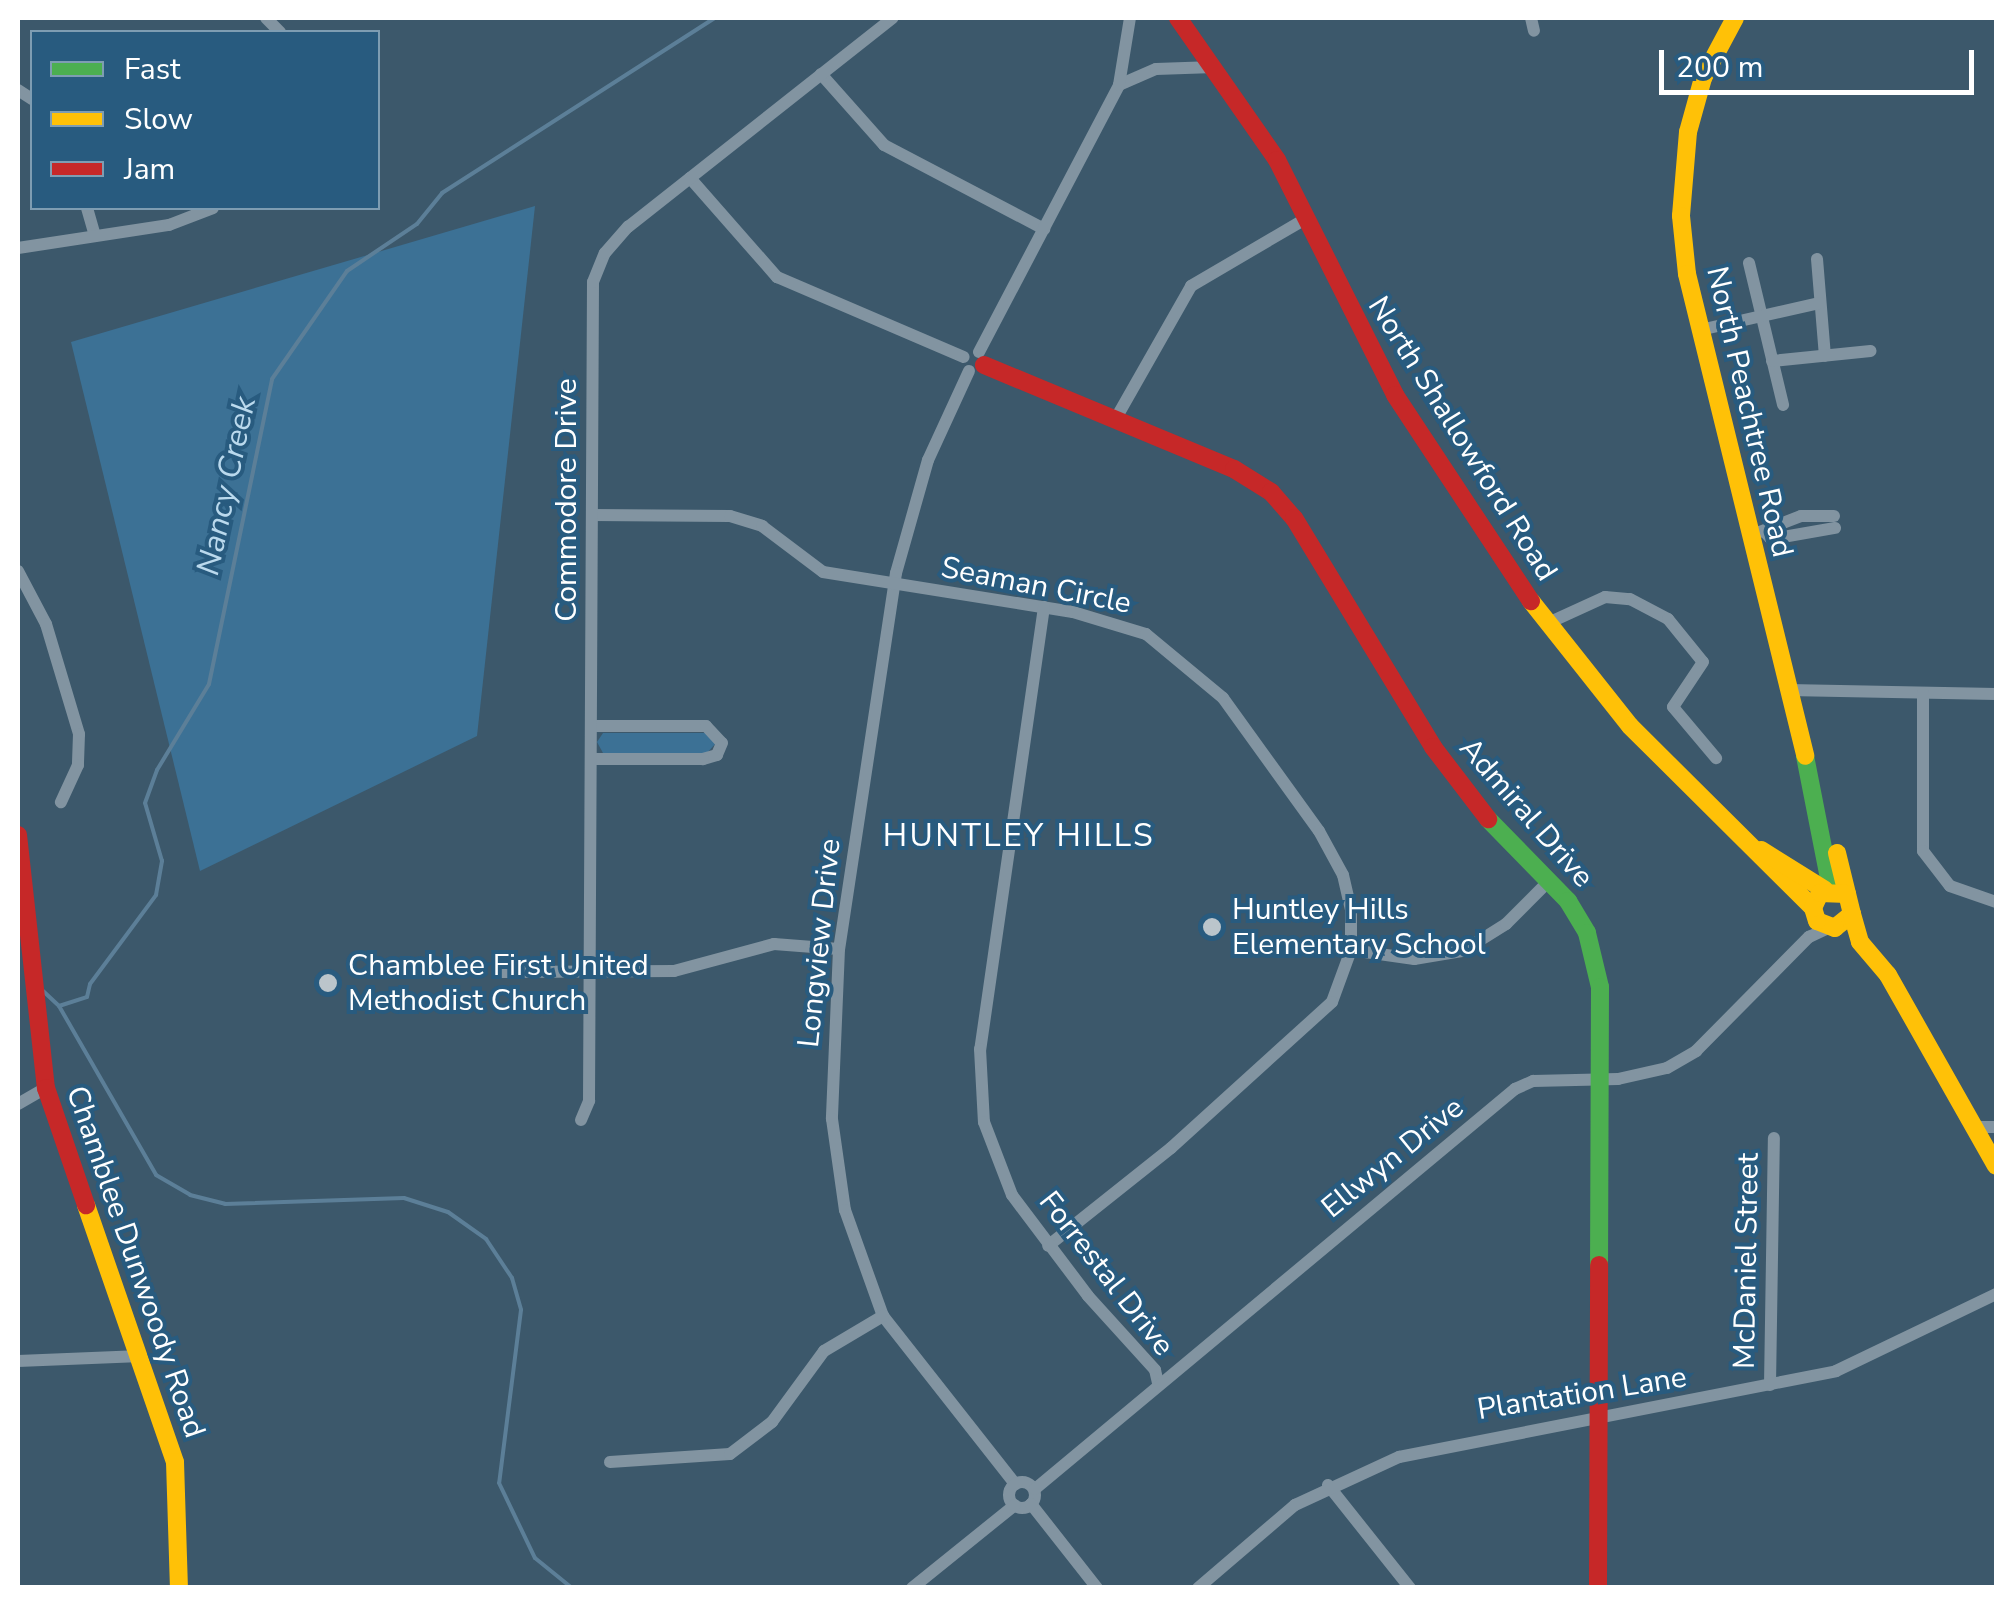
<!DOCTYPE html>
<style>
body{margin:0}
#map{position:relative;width:2014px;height:1605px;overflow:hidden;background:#3c586b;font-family:"Nunito Sans",sans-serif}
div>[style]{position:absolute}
.green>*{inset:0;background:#3c7195}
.stream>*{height:4px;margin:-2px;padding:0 2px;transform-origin:2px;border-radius:2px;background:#5c7f98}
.street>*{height:12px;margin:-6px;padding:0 6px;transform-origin:6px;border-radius:6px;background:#8294a1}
.street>.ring{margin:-6px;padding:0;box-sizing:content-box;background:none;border:12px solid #8294a1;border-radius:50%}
.fast>*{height:18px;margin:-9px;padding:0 9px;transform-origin:9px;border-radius:9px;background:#4caf50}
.slow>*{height:18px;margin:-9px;padding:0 9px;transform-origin:9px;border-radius:9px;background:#ffc107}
.jam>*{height:18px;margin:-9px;padding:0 9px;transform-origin:9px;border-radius:9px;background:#c62828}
.dots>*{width:28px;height:28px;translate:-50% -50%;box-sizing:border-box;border:5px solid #285b7f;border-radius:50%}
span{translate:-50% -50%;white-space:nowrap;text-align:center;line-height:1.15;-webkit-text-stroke:8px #285b7f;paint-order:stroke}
.street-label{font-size:30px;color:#fff}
.poi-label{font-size:30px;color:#fff}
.left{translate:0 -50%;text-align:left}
.water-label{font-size:32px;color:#bad9ed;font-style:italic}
.neighbourhood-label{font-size:32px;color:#fff;letter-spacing:2.5px}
.frame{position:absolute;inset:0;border:20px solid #fff;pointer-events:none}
.legend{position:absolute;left:30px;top:30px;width:350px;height:180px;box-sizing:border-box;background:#285b7f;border:2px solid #7e9db2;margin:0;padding:12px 18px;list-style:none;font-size:30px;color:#fff}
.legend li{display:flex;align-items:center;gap:20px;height:50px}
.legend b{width:50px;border:2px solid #7e9db2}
.scale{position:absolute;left:1659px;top:50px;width:315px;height:45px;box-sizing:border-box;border:5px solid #fff;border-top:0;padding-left:12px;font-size:30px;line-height:35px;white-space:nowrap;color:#fff;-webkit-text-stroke:8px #285b7f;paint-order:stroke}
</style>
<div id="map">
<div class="green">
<i style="clip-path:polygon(535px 206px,477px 736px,200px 871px,71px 342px)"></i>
<i style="clip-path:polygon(603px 733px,708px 733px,716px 743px,707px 753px,603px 753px,597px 742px)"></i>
</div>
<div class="stream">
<i style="left:42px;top:990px;width:23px;rotate:43deg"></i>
<i style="left:59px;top:1006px;width:195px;rotate:60.1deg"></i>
<i style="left:156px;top:1175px;width:39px;rotate:30deg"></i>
<i style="left:190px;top:1195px;width:36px;rotate:14deg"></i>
<i style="left:225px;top:1204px;width:179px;rotate:-1.9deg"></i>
<i style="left:404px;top:1198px;width:46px;rotate:17.7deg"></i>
<i style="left:448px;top:1212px;width:47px;rotate:35.4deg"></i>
<i style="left:486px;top:1239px;width:47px;rotate:56.3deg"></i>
<i style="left:512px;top:1278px;width:33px;rotate:74deg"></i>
<i style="left:521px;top:1310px;width:174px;rotate:97.2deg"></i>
<i style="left:499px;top:1483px;width:83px;rotate:64.4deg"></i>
<i style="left:535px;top:1558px;width:48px;rotate:39deg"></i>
<i style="left:59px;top:1006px;width:29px;rotate:-18deg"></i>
<i style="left:87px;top:997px;width:13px;rotate:-77deg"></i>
<i style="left:90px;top:984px;width:111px;rotate:-53.4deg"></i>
<i style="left:156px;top:895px;width:35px;rotate:-80deg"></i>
<i style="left:162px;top:861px;width:60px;rotate:-106.3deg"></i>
<i style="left:145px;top:803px;width:35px;rotate:-70deg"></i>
<i style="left:157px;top:770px;width:100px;rotate:-58.8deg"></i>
<i style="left:209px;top:684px;width:311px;rotate:-78.3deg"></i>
<i style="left:272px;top:379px;width:131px;rotate:-55.2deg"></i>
<i style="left:347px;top:271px;width:84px;rotate:-33.9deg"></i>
<i style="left:417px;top:224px;width:40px;rotate:-51deg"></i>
<i style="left:442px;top:193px;width:324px;rotate:-32.7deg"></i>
<i style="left:18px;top:1206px;width:13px;rotate:90deg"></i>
</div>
<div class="street">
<i style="left:266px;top:18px;width:20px;rotate:45deg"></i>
<i style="left:1531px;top:18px;width:13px;rotate:77deg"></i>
<i style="left:821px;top:74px;width:95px;rotate:48.4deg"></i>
<i style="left:884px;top:145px;width:181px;rotate:27.7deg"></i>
<i style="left:1119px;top:85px;width:40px;rotate:-23.4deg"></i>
<i style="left:1156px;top:69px;width:58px;rotate:-2deg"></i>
<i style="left:18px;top:90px;width:17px;rotate:33deg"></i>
<i style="left:690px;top:178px;width:132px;rotate:48.7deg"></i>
<i style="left:777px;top:277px;width:203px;rotate:23.2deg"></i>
<i style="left:87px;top:208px;width:29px;rotate:74deg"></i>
<i style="left:18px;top:248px;width:153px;rotate:-8.7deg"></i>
<i style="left:169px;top:225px;width:47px;rotate:-21.1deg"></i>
<i style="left:1817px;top:259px;width:97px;rotate:85.3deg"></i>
<i style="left:1749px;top:263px;width:146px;rotate:76.5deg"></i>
<i style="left:1700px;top:330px;width:123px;rotate:-12.7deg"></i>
<i style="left:979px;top:352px;width:301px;rotate:-62.3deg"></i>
<i style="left:1119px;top:85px;width:68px;rotate:-80.7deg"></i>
<i style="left:1772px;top:361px;width:99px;rotate:-5.8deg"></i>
<i style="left:969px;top:371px;width:98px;rotate:114.7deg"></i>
<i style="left:928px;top:460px;width:117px;rotate:105.8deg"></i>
<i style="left:896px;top:573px;width:380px;rotate:98.6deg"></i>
<i style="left:839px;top:949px;width:170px;rotate:92.4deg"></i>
<i style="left:832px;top:1119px;width:92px;rotate:81.9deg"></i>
<i style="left:845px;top:1210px;width:113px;rotate:70.3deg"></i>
<i style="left:883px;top:1316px;width:214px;rotate:51.8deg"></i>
<i style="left:1115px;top:420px;width:154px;rotate:-60.4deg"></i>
<i style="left:1191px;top:286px;width:132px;rotate:-30.4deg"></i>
<i style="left:592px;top:515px;width:138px;rotate:0.4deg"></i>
<i style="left:730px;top:516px;width:34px;rotate:17deg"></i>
<i style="left:762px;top:526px;width:76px;rotate:37deg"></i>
<i style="left:823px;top:572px;width:253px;rotate:9.1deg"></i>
<i style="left:1073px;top:612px;width:76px;rotate:16.8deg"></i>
<i style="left:1146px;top:634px;width:100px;rotate:39.7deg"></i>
<i style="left:1223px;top:698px;width:164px;rotate:54.2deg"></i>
<i style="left:1319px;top:831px;width:50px;rotate:61.4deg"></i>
<i style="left:1343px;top:875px;width:35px;rotate:77deg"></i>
<i style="left:1351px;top:909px;width:41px;rotate:90deg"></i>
<i style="left:1351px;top:950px;width:55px;rotate:110.1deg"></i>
<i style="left:1332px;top:1002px;width:217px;rotate:137.8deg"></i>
<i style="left:1171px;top:1148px;width:157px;rotate:141.5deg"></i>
<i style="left:1765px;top:532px;width:9px;rotate:49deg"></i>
<i style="left:1771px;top:539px;width:65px;rotate:-9.8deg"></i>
<i style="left:1749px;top:536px;width:56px;rotate:-21deg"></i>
<i style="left:1801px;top:516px;width:33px"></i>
<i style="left:18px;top:571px;width:60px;rotate:62.2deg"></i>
<i style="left:46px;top:624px;width:115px;rotate:73.3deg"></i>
<i style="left:79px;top:734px;width:31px;rotate:92deg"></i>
<i style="left:78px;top:765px;width:41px;rotate:114.7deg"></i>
<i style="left:1044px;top:607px;width:447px;rotate:98.2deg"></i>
<i style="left:980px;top:1049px;width:73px;rotate:86.9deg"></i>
<i style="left:984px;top:1122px;width:78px;rotate:69deg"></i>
<i style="left:1012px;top:1195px;width:126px;rotate:53deg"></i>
<i style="left:1088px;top:1296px;width:100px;rotate:47.8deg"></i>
<i style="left:1155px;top:1370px;width:13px;rotate:77deg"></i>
<i style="left:1546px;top:624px;width:65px;rotate:-24.6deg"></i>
<i style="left:1605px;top:597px;width:25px;rotate:5deg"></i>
<i style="left:1630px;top:599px;width:43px;rotate:27.8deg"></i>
<i style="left:1668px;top:619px;width:55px;rotate:50.9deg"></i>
<i style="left:1703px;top:662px;width:54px;rotate:123.7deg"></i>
<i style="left:1673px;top:707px;width:67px;rotate:49.9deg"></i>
<i style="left:1788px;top:690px;width:208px;rotate:1.1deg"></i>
<i style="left:1923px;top:693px;width:158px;rotate:90deg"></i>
<i style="left:1923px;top:851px;width:44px;rotate:52.4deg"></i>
<i style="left:1950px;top:886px;width:49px;rotate:19.2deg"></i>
<i style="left:591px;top:726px;width:115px"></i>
<i style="left:706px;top:726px;width:23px;rotate:47deg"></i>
<i style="left:722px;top:743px;width:13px;rotate:113deg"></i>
<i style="left:717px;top:755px;width:15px;rotate:164deg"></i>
<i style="left:703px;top:759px;width:112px;rotate:180deg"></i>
<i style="left:1351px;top:950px;width:64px;rotate:8.1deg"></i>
<i style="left:1414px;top:959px;width:50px;rotate:-9.3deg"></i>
<i style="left:1463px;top:951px;width:51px;rotate:-32.1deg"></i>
<i style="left:1506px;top:924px;width:61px;rotate:-45deg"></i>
<i style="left:501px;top:972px;width:173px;rotate:-0.3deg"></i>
<i style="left:674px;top:971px;width:104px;rotate:-15.1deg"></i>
<i style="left:774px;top:944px;width:65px;rotate:4.4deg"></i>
<i style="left:18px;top:1104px;width:32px;rotate:-30deg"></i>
<i style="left:581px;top:1120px;width:21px;rotate:-67deg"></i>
<i style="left:589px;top:1101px;width:819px;rotate:-89.72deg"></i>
<i style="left:593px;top:282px;width:31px;rotate:-68deg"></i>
<i style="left:605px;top:253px;width:35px;rotate:-49deg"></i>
<i style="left:628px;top:227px;width:337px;rotate:-38.3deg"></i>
<i style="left:1976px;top:1127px;width:20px"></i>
<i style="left:18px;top:1361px;width:123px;rotate:-2.3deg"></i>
<i style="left:1770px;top:1385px;width:247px;rotate:-89.1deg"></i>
<i style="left:610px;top:1462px;width:120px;rotate:-3.8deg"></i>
<i style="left:730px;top:1454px;width:53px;rotate:-37.3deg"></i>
<i style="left:772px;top:1422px;width:88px;rotate:-53.8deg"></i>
<i style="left:824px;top:1351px;width:69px;rotate:-30.7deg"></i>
<i class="ring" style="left:1009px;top:1482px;width:14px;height:14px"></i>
<i style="left:1328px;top:1485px;width:132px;rotate:51.5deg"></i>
<i style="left:1035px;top:1489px;width:625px;rotate:-39.81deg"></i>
<i style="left:1515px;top:1089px;width:20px;rotate:-24deg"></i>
<i style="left:1533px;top:1081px;width:85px;rotate:-1.3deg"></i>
<i style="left:1618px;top:1079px;width:50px;rotate:-12.7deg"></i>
<i style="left:1667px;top:1068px;width:34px;rotate:-30deg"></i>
<i style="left:1696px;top:1051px;width:161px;rotate:-45.3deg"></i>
<i style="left:1809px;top:937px;width:21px;rotate:-25deg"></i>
<i style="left:1031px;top:1504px;width:107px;rotate:51.8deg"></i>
<i style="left:912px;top:1588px;width:132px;rotate:-38.9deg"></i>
<i style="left:1198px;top:1588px;width:128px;rotate:-40.6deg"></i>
<i style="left:1295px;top:1505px;width:115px;rotate:-24.8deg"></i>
<i style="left:1399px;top:1457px;width:445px;rotate:-11.1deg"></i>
<i style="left:1836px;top:1371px;width:178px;rotate:-25.7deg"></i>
</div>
<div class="fast">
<i style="left:1805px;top:756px;width:136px;rotate:78.9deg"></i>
<i style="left:1488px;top:819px;width:115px;rotate:45.7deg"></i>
<i style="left:1568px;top:901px;width:37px;rotate:59deg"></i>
<i style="left:1587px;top:933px;width:56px;rotate:76.5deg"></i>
<i style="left:1600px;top:987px;width:278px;rotate:90.2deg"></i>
</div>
<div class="slow">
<i style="left:1735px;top:18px;width:68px;rotate:118.1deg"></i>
<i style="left:1703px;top:78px;width:56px;rotate:105.5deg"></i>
<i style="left:1688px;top:132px;width:84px;rotate:94.8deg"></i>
<i style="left:1681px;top:216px;width:58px;rotate:84.1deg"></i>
<i style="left:1687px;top:274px;width:496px;rotate:76.2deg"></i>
<i style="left:1531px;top:601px;width:159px;rotate:51.6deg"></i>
<i style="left:1630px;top:726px;width:258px;rotate:44.8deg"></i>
<i style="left:1761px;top:850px;width:75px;rotate:32deg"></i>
<i style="left:1837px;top:853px;width:63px;rotate:76.2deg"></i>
<i style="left:1852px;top:914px;width:22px;rotate:141deg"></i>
<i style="left:1835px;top:928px;width:19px;rotate:-159deg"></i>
<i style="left:1817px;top:921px;width:14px;rotate:-107deg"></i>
<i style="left:1813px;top:908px;width:17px;rotate:-65deg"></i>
<i style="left:1820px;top:893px;width:27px;rotate:2deg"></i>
<i style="left:1852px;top:914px;width:29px;rotate:74deg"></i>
<i style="left:1860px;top:942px;width:43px;rotate:49.7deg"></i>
<i style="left:1888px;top:975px;width:219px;rotate:60.5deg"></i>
<i style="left:86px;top:1205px;width:272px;rotate:70.9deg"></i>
<i style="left:175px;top:1462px;width:126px;rotate:88.2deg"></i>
</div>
<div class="jam">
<i style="left:1178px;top:18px;width:173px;rotate:55.1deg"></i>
<i style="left:1277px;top:160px;width:263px;rotate:63.3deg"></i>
<i style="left:1395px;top:395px;width:247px;rotate:56.6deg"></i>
<i style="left:984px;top:365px;width:271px;rotate:22.6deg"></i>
<i style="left:1234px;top:469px;width:44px;rotate:31.9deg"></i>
<i style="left:1271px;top:492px;width:35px;rotate:49deg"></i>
<i style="left:1294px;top:518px;width:268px;rotate:58.7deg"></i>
<i style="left:1433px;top:747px;width:91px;rotate:52.6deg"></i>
<i style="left:18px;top:835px;width:255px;rotate:83.7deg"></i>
<i style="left:46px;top:1088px;width:124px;rotate:71.1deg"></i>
<i style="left:1598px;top:1588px;width:323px;rotate:-89.8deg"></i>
</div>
<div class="dots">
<i style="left:1212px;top:927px;background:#bbc5cb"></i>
<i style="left:328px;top:983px;background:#bbc5cb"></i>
</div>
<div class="street-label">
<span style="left:1749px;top:412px;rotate:77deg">North Peachtree Road</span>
<span style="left:1462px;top:439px;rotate:58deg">North Shallowford Road</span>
<span style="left:567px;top:500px;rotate:-90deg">Commodore Drive</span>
<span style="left:1036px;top:586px;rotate:11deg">Seaman Circle</span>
<span style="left:1526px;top:813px;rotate:49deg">Admiral Drive</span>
<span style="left:820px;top:943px;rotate:-84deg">Longview Drive</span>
<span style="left:1393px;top:1158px;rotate:-39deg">Ellwyn Drive</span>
<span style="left:1747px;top:1261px;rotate:-89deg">McDaniel Street</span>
<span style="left:135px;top:1262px;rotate:71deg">Chamblee Dunwoody Road</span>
<span style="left:1106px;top:1274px;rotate:52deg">Forrestal Drive</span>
<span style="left:1582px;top:1394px;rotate:-9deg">Plantation Lane</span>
</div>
<div class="poi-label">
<span class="left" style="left:1232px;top:927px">Huntley Hills<br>Elementary School</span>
<span class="left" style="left:348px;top:983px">Chamblee First United<br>Methodist Church</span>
</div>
<div class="water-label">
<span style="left:227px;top:486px;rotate:-78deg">Nancy Creek</span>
</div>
<div class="neighbourhood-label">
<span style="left:1019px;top:836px">HUNTLEY HILLS</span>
</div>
<div class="frame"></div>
<ul class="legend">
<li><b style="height:12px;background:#4caf50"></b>Fast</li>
<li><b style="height:12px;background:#ffc107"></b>Slow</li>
<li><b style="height:12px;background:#c62828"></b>Jam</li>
</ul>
<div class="scale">200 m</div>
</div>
